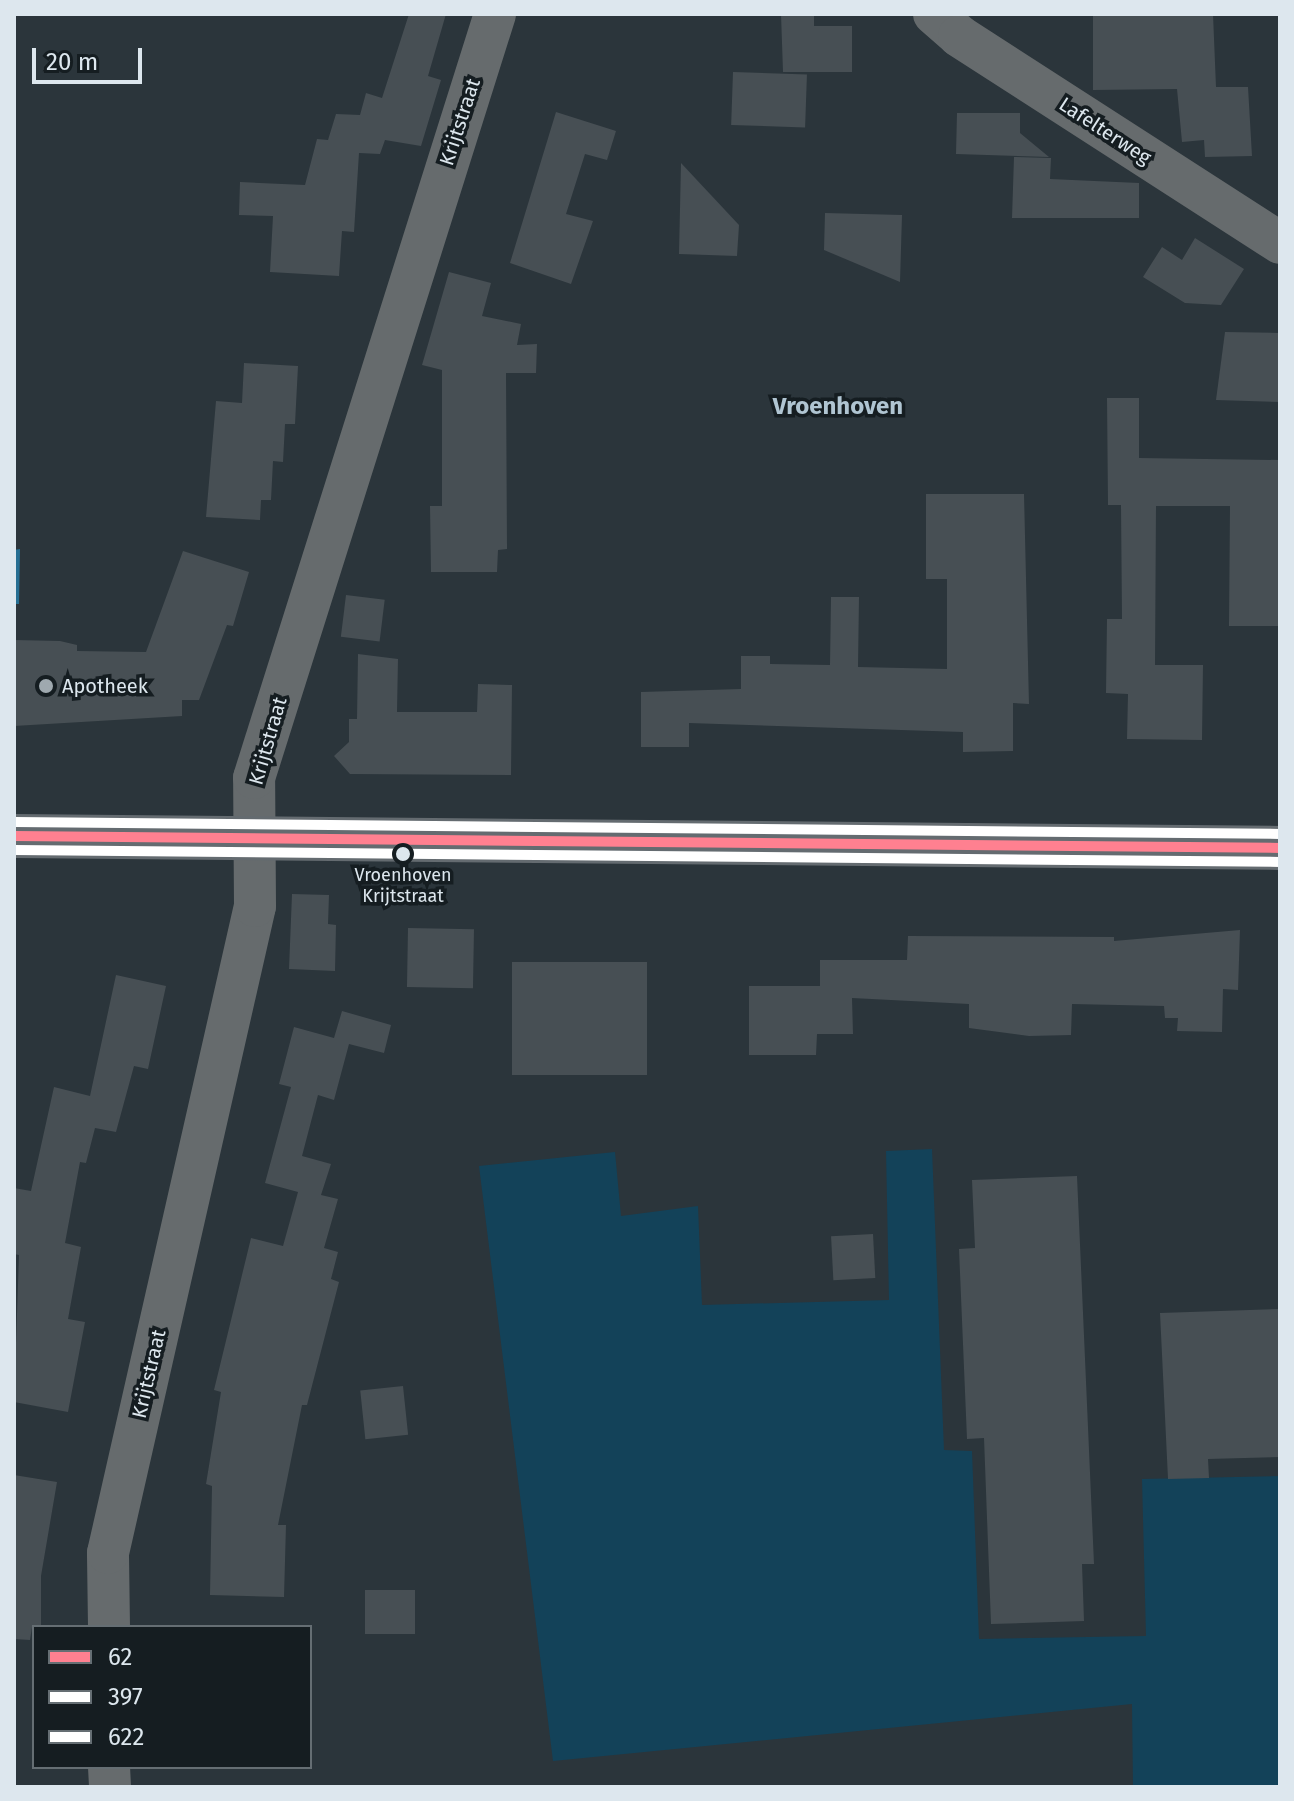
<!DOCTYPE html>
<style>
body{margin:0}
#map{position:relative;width:1294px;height:1801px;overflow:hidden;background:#2b353b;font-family:"Fira Sans",sans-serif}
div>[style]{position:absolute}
.green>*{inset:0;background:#134259}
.forest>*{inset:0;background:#256e92}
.building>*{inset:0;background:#474f54;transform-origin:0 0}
.minor>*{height:42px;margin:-21px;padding:0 21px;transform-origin:21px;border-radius:21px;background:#666b6d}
.major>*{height:44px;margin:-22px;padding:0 22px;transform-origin:22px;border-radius:22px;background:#646b70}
.bus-1>*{height:10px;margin:-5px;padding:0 5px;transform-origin:5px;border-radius:5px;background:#ff8090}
.bus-2>*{height:10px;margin:-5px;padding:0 5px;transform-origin:5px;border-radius:5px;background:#fff}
.bus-3>*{height:10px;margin:-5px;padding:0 5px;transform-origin:5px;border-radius:5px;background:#fff}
.dots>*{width:22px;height:22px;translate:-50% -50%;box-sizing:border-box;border:4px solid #151d21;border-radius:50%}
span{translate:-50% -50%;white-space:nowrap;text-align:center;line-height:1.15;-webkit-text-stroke:7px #151d21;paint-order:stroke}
.bus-label{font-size:18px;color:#dde7ee}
.street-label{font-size:20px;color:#dde7ee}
.poi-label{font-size:20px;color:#dde7ee}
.left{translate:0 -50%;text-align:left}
.quarter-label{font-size:24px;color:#b0c5d2;font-weight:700}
.frame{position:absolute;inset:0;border:16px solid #dde7ee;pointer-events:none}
.legend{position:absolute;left:32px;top:1625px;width:280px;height:144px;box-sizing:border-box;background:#151d21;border:2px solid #656e73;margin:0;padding:10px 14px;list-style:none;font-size:24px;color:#dde7ee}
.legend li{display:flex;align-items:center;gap:16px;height:40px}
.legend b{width:40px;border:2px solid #656e73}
.scale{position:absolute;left:32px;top:48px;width:110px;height:36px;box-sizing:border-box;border:4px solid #dde7ee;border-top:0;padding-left:10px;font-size:24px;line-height:28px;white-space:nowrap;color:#dde7ee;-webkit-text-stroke:6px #151d21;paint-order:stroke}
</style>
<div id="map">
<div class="green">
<i style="clip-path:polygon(932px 1149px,944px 1450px,972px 1451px,979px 1639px,1146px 1636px,1142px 1479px,1280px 1476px,1280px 1787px,1133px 1787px,1132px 1704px,553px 1761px,479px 1166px,615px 1152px,621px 1216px,698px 1206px,702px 1305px,889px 1300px,886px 1151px)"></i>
</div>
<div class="forest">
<i style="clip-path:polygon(20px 549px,19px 604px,14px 604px,14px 550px)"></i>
</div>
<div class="building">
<i style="clip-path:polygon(409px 14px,446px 14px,428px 76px,441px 80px,421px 146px,385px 140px,380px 154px,359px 153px,354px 232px,342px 231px,339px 276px,270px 272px,273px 216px,239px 215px,240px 182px,305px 185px,317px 139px,328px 140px,336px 114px,360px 115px,366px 93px,382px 98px)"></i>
<i style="clip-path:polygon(781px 14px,814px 14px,814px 26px,852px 26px,852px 72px,783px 72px)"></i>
<i style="clip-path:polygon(1093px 14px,1213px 14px,1216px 87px,1248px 87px,1252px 156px,1205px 157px,1204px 140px,1182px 142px,1177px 89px,1093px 90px)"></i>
<i style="left:733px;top:72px;width:74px;height:53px;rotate:2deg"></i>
<i style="clip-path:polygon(556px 112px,616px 131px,607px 160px,585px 154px,566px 214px,593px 221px,571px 284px,510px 263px)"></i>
<i style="clip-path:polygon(957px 113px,1020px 113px,1020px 133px,1049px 157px,956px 154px)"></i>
<i style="clip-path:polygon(1014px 157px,1051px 158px,1050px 179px,1139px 183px,1139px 218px,1012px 218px)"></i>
<i style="clip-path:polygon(681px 163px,739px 225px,737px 256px,679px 254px)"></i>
<i style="clip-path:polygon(825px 213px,902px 215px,900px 282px,824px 250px)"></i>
<i style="clip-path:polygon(1195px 238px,1244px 269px,1221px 305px,1185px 303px,1143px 277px,1162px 247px,1182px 260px)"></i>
<i style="clip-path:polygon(449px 272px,491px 283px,482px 316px,521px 324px,517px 345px,537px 344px,536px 373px,506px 373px,507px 549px,498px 550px,497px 572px,431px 572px,430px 506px,442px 506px,442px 370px,422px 365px)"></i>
<i style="clip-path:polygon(1225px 332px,1280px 333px,1280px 402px,1216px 400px)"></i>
<i style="clip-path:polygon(244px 363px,298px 366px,295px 424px,285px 424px,283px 462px,273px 461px,271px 500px,261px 500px,260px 520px,206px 517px,216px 401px,242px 403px)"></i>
<i style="clip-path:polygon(1107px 398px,1139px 398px,1139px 458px,1280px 460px,1280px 626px,1229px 626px,1230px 506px,1156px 506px,1155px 665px,1203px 665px,1202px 740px,1127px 739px,1128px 694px,1106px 693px,1107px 619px,1122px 619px,1121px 505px,1108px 505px)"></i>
<i style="clip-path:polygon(926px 494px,1024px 494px,1029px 704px,1013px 703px,1013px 751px,963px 752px,963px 732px,689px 723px,689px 747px,641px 747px,641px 692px,741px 689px,741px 656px,770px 656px,770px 664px,830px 665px,831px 597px,859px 597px,858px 667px,947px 669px,947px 579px,926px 579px)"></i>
<i style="clip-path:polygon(183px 551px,249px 572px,233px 626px,227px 625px,199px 700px,182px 700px,182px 716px,14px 726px,14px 640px,60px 641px,77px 645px,77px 651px,146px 652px)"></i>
<i style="left:346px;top:595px;width:39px;height:42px;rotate:7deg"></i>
<i style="clip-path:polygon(358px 654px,398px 659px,397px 712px,477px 712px,478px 684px,512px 685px,511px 775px,350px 774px,334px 756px,349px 742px,349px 719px,357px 719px)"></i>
<i style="clip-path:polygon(292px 894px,329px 895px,328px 924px,336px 925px,335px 971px,289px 969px)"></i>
<i style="left:408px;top:928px;width:66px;height:59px;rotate:1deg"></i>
<i style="clip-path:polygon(1240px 930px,1238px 990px,1223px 989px,1222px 1032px,1177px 1031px,1178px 1018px,1165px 1018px,1164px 1006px,1072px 1004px,1071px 1035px,1029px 1036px,969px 1028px,969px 1004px,852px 998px,853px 1034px,817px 1034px,816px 1055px,749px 1055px,749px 986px,820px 986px,820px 960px,907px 960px,908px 936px,1114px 937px,1114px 941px)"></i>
<i style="left:512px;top:962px;width:135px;height:113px"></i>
<i style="clip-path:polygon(116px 975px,166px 986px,148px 1069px,134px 1066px,116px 1132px,95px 1128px,86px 1163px,80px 1162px,65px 1243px,81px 1247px,68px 1319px,85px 1322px,68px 1412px,14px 1402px,19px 1255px,14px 1254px,14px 1188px,31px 1191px,54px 1087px,90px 1096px)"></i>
<i style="clip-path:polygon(342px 1011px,391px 1025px,384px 1053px,349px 1044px,334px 1100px,318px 1095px,302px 1156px,331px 1164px,321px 1195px,338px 1199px,324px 1248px,338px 1252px,331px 1279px,339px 1282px,307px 1405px,302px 1405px,278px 1525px,286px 1525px,284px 1597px,210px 1595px,212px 1486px,206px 1484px,221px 1392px,214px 1390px,251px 1238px,283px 1246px,298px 1192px,265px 1183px,291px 1087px,279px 1084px,294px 1027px,334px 1038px)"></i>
<i style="clip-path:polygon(1077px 1176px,1094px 1564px,1082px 1564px,1084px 1621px,991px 1624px,984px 1438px,967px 1439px,959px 1249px,975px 1248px,972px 1180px)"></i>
<i style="left:873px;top:1234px;width:44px;height:42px;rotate:87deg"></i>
<i style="clip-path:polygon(1280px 1309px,1280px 1457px,1208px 1459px,1209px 1478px,1168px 1479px,1160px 1313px)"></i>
<i style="left:403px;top:1386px;width:49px;height:43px;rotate:84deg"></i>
<i style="clip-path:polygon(14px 1475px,57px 1482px,41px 1576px,41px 1627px,32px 1627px,30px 1640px,14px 1639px)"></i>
<i style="left:365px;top:1590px;width:50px;height:44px"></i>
</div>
<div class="minor">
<i style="left:934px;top:14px;width:33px;rotate:41deg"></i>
<i style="left:959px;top:36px;width:382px;rotate:32.8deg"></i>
<i style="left:109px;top:1627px;width:74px;rotate:-90.8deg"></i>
<i style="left:108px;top:1553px;width:663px;rotate:-77.2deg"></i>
<i style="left:255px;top:906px;width:128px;rotate:-90.4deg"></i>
<i style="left:254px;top:778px;width:801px;rotate:-72.49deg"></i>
<i style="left:109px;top:1767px;width:20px;rotate:87deg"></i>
</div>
<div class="major">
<i style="left:14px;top:836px;width:1266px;rotate:0.54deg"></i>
</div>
<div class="bus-1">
<i style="left:14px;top:836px;width:1266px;rotate:0.54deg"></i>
</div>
<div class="bus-2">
<i style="left:14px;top:850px;width:1266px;rotate:0.54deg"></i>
</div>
<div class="bus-3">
<i style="left:14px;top:822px;width:1266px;rotate:0.54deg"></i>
</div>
<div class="dots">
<i style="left:46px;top:686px;background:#9fa9af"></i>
<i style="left:403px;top:854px;background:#dde7ee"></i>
</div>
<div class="bus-label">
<span style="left:403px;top:886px">Vroenhoven<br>Krijtstraat</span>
</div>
<div class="street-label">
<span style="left:460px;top:122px;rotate:-72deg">Krijtstraat</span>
<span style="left:1105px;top:131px;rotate:33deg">Lafelterweg</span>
<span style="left:268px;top:741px;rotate:-74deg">Krijtstraat</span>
<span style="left:149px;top:1374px;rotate:-77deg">Krijtstraat</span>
</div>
<div class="poi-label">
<span class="left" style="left:62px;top:686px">Apotheek</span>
</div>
<div class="quarter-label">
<span style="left:838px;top:407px">Vroenhoven</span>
</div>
<div class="frame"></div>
<ul class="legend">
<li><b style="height:10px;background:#ff8090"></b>62</li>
<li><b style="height:10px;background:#fff"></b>397</li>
<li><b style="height:10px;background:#fff"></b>622</li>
</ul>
<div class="scale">20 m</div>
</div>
